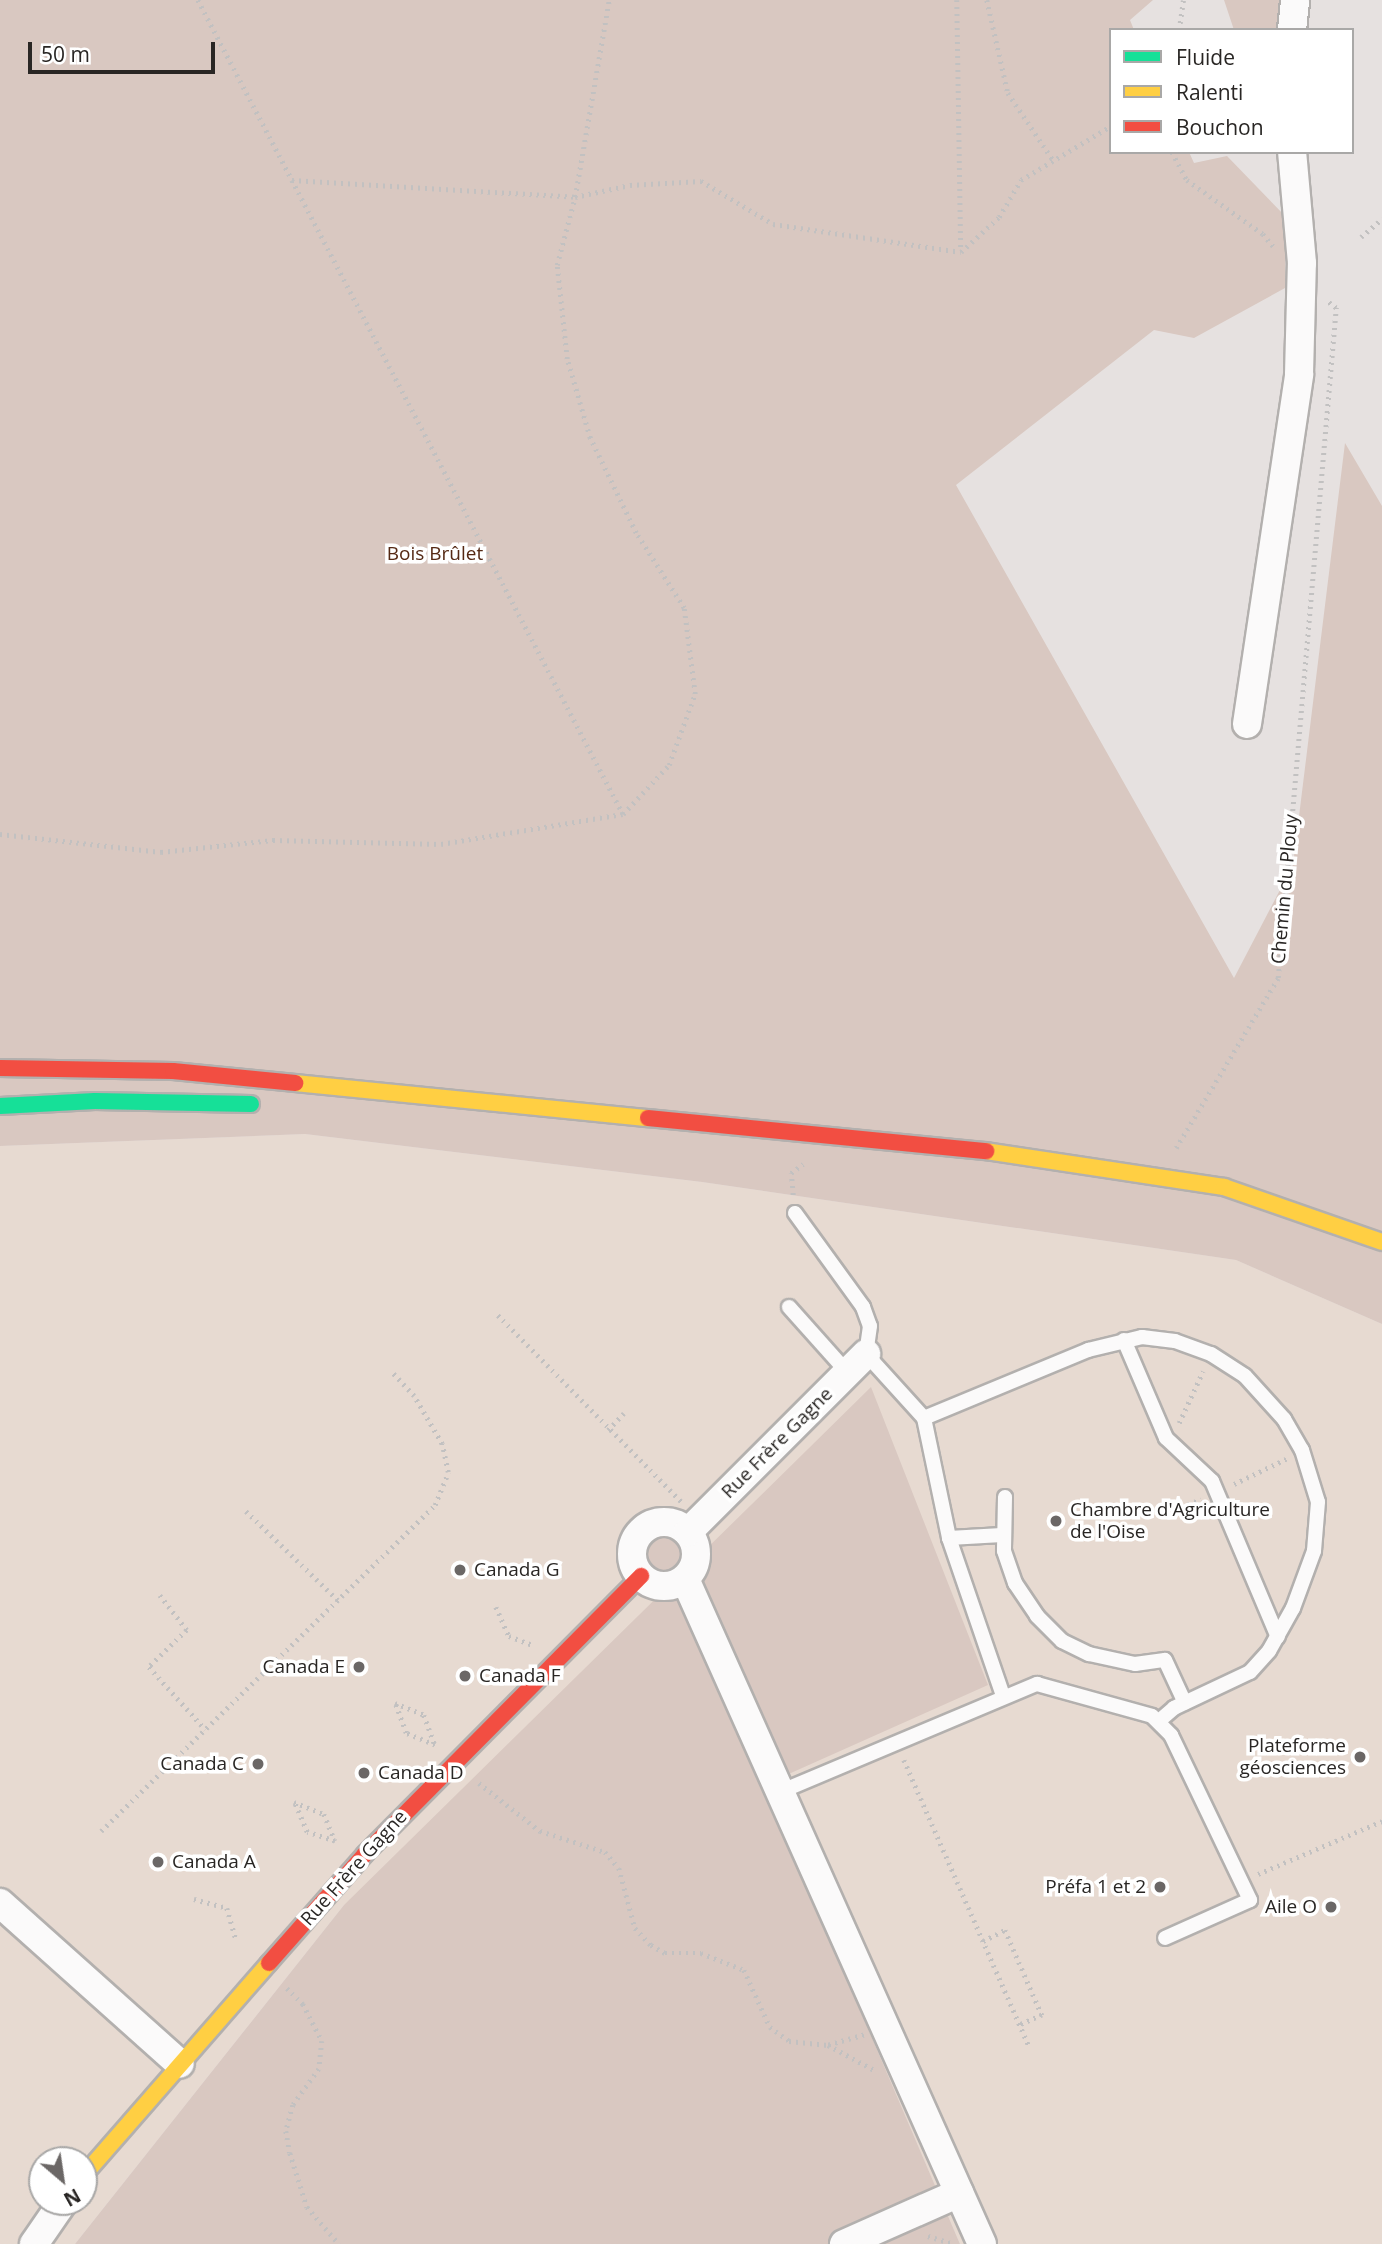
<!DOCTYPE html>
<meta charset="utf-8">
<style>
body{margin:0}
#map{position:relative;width:1382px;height:2244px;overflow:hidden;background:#e6e1e0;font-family:"Open Sans",sans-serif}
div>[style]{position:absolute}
.education>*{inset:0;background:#e7dad1}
.green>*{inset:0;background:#d9c8c1}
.round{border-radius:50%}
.path>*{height:4.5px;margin-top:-2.25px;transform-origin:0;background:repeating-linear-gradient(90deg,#c2c1c1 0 2px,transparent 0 7px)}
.roads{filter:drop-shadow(2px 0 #b3b0ae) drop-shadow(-2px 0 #b3b0ae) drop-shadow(0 2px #b3b0ae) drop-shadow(0 -2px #b3b0ae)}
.lane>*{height:14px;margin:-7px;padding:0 7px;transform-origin:7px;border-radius:7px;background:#fbfafa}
.street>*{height:28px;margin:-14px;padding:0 14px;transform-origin:14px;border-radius:14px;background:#fbfafa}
.street>.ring{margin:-14px;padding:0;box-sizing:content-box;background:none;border:28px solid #fbfafa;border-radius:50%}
.fast>*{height:16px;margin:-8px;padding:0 8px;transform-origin:8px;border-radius:8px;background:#16e098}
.slow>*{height:16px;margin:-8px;padding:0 8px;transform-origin:8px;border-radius:8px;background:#ffcf43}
.jam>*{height:16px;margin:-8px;padding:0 8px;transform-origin:8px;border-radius:8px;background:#f24e42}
.dots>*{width:19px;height:19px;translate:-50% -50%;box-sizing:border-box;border:4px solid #fff;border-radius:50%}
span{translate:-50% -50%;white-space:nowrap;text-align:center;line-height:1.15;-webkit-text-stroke:7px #fff;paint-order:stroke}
.park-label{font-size:19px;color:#552914}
.street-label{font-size:19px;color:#292624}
.poi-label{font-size:19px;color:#292624}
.left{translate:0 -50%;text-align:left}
.right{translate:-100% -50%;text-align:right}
.legend{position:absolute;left:1109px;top:28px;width:245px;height:126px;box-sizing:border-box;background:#fff;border:2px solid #a9a8a7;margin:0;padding:9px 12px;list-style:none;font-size:21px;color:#292624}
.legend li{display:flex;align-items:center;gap:14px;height:35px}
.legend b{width:35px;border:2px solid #a9a8a7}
.north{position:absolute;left:28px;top:2146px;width:70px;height:70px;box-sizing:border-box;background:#fff;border:2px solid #a9a8a7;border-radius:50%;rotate:151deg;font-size:19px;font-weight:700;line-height:28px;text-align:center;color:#292624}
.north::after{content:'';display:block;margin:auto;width:24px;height:32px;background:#6b6766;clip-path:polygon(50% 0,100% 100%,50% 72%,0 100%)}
.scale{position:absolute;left:28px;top:42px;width:187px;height:32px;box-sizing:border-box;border:4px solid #292624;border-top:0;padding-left:9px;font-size:21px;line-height:24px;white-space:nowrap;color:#292624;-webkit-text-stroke:5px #fff;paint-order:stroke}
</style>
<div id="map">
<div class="education">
<i style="clip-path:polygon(evenodd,305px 1134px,702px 1182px,1236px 1260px,1382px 1324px,1382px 2244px,960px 2244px,764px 1785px,344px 1905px,75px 2244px,0 2244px,0 1146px,305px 1134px,42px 2160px,84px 2160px,84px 2202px,42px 2202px,42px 2160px)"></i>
</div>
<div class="green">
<i style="clip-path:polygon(0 0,1153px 0,1130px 20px,1134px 30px,1111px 30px,1111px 152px,1189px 152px,1194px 163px,1227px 156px,1286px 217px,1285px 288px,1194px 338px,1154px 330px,956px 485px,1234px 978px,1293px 865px,1345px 443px,1382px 506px,1382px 1324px,1236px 1260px,702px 1182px,305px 1134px,0 1146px)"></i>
<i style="clip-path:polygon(1224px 0,1290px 0,1284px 30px,1234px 30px)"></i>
<i style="clip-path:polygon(871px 1387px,988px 1685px,764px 1785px,960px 2244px,75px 2244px,344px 1905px)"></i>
<i class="round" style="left:646px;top:1536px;width:36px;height:36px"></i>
</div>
<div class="path">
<i style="left:198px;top:0;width:203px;rotate:62.4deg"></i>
<i style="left:292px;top:180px;width:284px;rotate:3.4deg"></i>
<i style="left:575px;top:197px;width:200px;rotate:-80.2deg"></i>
<i style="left:957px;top:0;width:251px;rotate:89.1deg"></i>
<i style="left:987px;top:0;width:95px;rotate:77.3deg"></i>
<i style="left:1008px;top:93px;width:81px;rotate:56.1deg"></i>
<i style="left:1179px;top:30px;width:30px;rotate:-82deg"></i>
<i style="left:1172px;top:152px;width:32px;rotate:62deg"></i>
<i style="left:1187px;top:180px;width:93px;rotate:35.4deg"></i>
<i style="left:1263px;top:234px;width:16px;rotate:50deg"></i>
<i style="left:292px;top:180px;width:715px;rotate:62.43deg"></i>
<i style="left:1361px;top:237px;width:28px;rotate:-41deg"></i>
<i style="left:0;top:834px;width:162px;rotate:6.4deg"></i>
<i style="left:161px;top:852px;width:113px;rotate:-6.1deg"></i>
<i style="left:273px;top:840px;width:168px;rotate:1.4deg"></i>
<i style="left:441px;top:844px;width:184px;rotate:-9.4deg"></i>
<i style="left:623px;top:814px;width:67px;rotate:-46.8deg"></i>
<i style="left:669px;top:765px;width:76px;rotate:-69.9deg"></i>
<i style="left:695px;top:694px;width:87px;rotate:-97.3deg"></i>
<i style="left:684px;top:608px;width:89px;rotate:-122.6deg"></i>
<i style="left:636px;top:533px;width:106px;rotate:-115.8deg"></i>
<i style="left:590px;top:438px;width:82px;rotate:-106.2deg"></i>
<i style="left:567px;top:359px;width:95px;rotate:-96.1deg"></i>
<i style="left:557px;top:265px;width:70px;rotate:-75.2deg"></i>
<i style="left:575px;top:197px;width:56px;rotate:-12.3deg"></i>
<i style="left:630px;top:185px;width:71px;rotate:-3.2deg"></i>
<i style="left:701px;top:181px;width:84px;rotate:30.8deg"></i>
<i style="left:773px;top:224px;width:190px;rotate:8.5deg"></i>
<i style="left:961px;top:252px;width:52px;rotate:-42.6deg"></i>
<i style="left:999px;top:217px;width:43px;rotate:-59.3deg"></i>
<i style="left:1021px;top:180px;width:105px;rotate:-31deg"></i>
<i style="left:1176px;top:1148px;width:198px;rotate:-59deg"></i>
<i style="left:1278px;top:978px;width:673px;rotate:-85.05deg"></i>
<i style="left:1336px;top:308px;width:10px;rotate:-143deg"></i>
<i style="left:793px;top:1195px;width:22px;rotate:-95deg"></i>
<i style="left:791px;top:1173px;width:15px;rotate:-37deg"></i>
<i style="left:498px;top:1315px;width:262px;rotate:45.5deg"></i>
<i style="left:1179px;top:1423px;width:57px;rotate:-65.2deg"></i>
<i style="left:608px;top:1430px;width:23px;rotate:-47deg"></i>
<i style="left:1234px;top:1484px;width:58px;rotate:-25.7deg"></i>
<i style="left:1171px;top:1501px;width:10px;rotate:66deg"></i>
<i style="left:1175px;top:1510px;width:28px;rotate:-23deg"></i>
<i style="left:246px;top:1511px;width:128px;rotate:44.1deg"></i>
<i style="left:160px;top:1595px;width:44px;rotate:52.4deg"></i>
<i style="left:187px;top:1630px;width:53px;rotate:135.8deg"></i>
<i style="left:149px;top:1667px;width:84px;rotate:47.9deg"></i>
<i style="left:496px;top:1607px;width:32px;rotate:66deg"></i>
<i style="left:509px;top:1636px;width:25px;rotate:21deg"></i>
<i style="left:395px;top:1703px;width:31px;rotate:22deg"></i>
<i style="left:424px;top:1715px;width:32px;rotate:70deg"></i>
<i style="left:435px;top:1745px;width:31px;rotate:-158deg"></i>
<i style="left:406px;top:1733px;width:32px;rotate:-110deg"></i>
<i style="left:904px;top:1760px;width:314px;rotate:66.4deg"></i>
<i style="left:479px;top:1783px;width:78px;rotate:38.2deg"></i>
<i style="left:540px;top:1831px;width:68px;rotate:17.9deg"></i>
<i style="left:605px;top:1852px;width:21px;rotate:49deg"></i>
<i style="left:619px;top:1868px;width:62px;rotate:75.1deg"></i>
<i style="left:635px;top:1928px;width:23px;rotate:47deg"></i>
<i style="left:651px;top:1945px;width:16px;rotate:30deg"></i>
<i style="left:665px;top:1953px;width:36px"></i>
<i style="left:701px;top:1953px;width:46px;rotate:21.6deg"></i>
<i style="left:744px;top:1970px;width:63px;rotate:65.5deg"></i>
<i style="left:770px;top:2027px;width:24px;rotate:36deg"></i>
<i style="left:789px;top:2041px;width:39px;rotate:6deg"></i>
<i style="left:294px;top:1802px;width:32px;rotate:22deg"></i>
<i style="left:324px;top:1814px;width:29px;rotate:68deg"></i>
<i style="left:335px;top:1841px;width:29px;rotate:-162deg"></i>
<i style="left:307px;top:1832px;width:33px;rotate:-113deg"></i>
<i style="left:101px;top:1831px;width:467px;rotate:-44.3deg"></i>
<i style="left:435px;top:1505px;width:35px;rotate:-68deg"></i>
<i style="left:448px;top:1472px;width:29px;rotate:-102deg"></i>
<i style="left:442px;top:1444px;width:56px;rotate:-120.3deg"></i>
<i style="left:414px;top:1396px;width:34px;rotate:-133deg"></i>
<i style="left:1258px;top:1874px;width:135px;rotate:-23.1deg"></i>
<i style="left:194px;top:1899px;width:34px;rotate:15deg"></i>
<i style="left:227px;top:1908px;width:33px;rotate:74deg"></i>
<i style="left:983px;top:1941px;width:25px;rotate:-27deg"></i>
<i style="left:1005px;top:1930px;width:93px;rotate:66.5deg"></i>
<i style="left:1042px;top:2015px;width:24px;rotate:156deg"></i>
<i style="left:287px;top:1988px;width:23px;rotate:45deg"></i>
<i style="left:303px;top:2004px;width:42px;rotate:62.8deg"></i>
<i style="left:322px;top:2041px;width:28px;rotate:96deg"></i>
<i style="left:319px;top:2069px;width:44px;rotate:125.8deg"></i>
<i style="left:293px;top:2105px;width:27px;rotate:105deg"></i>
<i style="left:286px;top:2131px;width:22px;rotate:80deg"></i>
<i style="left:290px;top:2153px;width:57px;rotate:72.5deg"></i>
<i style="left:307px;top:2207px;width:49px;rotate:49.1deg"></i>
<i style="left:864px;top:2035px;width:37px;rotate:164deg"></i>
<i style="left:828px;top:2045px;width:52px;rotate:28.5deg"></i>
<i style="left:928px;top:2236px;width:27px;rotate:17deg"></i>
</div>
<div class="roads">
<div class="lane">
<i style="left:795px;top:1213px;width:116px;rotate:54.1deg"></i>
<i style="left:863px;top:1307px;width:20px;rotate:70deg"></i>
<i style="left:870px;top:1326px;width:28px;rotate:98deg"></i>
<i style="left:866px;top:1354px;width:86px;rotate:47.8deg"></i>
<i style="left:924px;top:1418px;width:178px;rotate:-22.5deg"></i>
<i style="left:1088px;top:1350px;width:56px;rotate:-13.5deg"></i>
<i style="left:1142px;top:1337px;width:33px;rotate:7deg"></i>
<i style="left:1175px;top:1341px;width:38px;rotate:20deg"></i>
<i style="left:1211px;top:1354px;width:40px;rotate:32.9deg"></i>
<i style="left:1245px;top:1376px;width:58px;rotate:47.8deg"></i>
<i style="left:1284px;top:1419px;width:36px;rotate:60deg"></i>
<i style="left:1302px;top:1450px;width:54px;rotate:72.9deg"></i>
<i style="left:1318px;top:1502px;width:49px;rotate:94.7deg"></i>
<i style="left:1314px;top:1551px;width:61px;rotate:110.2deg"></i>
<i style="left:1293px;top:1608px;width:49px;rotate:119.2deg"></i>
<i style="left:1269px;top:1651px;width:28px;rotate:132deg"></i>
<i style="left:1250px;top:1672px;width:84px;rotate:154.7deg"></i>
<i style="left:1174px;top:1708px;width:18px;rotate:139deg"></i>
<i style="left:789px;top:1307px;width:89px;rotate:48.2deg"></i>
<i style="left:1124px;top:1340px;width:107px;rotate:66.8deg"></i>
<i style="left:1166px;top:1438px;width:63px;rotate:43.1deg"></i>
<i style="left:1212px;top:1481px;width:169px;rotate:67.1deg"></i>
<i style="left:924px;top:1418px;width:123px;rotate:78.2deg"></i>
<i style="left:949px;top:1538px;width:53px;rotate:-3.2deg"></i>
<i style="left:1005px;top:1497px;width:54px;rotate:91.1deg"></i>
<i style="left:1004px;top:1551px;width:34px;rotate:71deg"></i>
<i style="left:1015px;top:1583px;width:40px;rotate:56deg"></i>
<i style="left:1037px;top:1616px;width:35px;rotate:45deg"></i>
<i style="left:1062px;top:1641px;width:30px;rotate:26deg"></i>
<i style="left:1089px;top:1654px;width:47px;rotate:12.3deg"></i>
<i style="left:1135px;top:1664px;width:30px;rotate:-8deg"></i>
<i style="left:1165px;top:1660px;width:47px;rotate:65.1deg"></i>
<i style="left:949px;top:1538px;width:167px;rotate:71.1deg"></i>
<i style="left:782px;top:1791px;width:277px;rotate:-22.8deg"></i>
<i style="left:1037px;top:1684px;width:119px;rotate:15.5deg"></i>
<i style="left:1152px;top:1716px;width:27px;rotate:45deg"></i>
<i style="left:1171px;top:1735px;width:183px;rotate:64.4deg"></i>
<i style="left:1250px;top:1900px;width:93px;rotate:155.9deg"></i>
</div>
<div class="street">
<i style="left:1292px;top:30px;width:30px;rotate:-84deg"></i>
<i style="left:1247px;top:724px;width:354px;rotate:-81.5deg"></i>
<i style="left:1299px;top:374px;width:111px;rotate:-88.5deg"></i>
<i style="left:1302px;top:263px;width:111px;rotate:-95.1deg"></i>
<i class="ring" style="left:632px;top:1522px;width:36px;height:36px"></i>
<i style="left:688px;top:1532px;width:252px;rotate:-45deg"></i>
<i style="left:685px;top:1579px;width:728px;rotate:65.93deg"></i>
<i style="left:0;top:1903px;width:241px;rotate:41.8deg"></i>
<i style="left:34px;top:2244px;width:51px;rotate:-55.4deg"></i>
<i style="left:844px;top:2244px;width:126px;rotate:-23.9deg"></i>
</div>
<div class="fast">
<i style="left:0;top:1106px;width:95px;rotate:-3deg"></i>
<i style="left:95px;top:1101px;width:156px;rotate:1.1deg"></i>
</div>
<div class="slow">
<i style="left:295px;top:1083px;width:355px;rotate:5.7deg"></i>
<i style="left:986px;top:1151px;width:241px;rotate:8.6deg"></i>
<i style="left:1224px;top:1187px;width:167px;rotate:19.2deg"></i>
<i style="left:84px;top:2175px;width:281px;rotate:-48.9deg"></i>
</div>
<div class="jam">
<i style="left:0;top:1068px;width:173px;rotate:1deg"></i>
<i style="left:173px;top:1071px;width:123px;rotate:5.6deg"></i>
<i style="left:648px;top:1118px;width:340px;rotate:5.6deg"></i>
<i style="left:269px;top:1963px;width:145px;rotate:-48.6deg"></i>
<i style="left:365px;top:1854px;width:392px;rotate:-45.2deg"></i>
</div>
</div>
<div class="dots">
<i style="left:1056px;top:1521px;background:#6b6766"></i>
<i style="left:460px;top:1570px;background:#6b6766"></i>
<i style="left:359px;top:1667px;background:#6b6766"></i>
<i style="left:465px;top:1676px;background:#6b6766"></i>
<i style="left:1360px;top:1757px;background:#6b6766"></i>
<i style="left:258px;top:1764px;background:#6b6766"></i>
<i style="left:364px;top:1773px;background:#6b6766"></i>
<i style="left:158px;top:1862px;background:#6b6766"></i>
<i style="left:1160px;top:1887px;background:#6b6766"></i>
<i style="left:1331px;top:1907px;background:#6b6766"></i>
</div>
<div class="park-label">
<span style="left:435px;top:554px">Bois Brûlet</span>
</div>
<div class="street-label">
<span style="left:1285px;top:889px;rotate:-85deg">Chemin du Plouy</span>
<span style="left:777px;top:1443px;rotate:-45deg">Rue Frère Gagne</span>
<span style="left:354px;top:1868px;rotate:-48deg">Rue Frère Gagne</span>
</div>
<div class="poi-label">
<span class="left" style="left:1070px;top:1521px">Chambre d'Agriculture<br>de l'Oise</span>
<span class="left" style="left:474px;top:1570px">Canada G</span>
<span class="right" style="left:345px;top:1667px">Canada E</span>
<span class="left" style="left:479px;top:1676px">Canada F</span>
<span class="right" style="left:1346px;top:1757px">Plateforme<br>géosciences</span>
<span class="right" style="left:244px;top:1764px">Canada C</span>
<span class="left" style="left:378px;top:1773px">Canada D</span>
<span class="left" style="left:172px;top:1862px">Canada A</span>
<span class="right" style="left:1146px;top:1887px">Préfa 1 et 2</span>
<span class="right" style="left:1317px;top:1907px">Aile O</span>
</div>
<ul class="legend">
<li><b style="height:9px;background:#16e098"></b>Fluide</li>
<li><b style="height:9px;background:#ffcf43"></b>Ralenti</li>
<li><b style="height:9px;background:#f24e42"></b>Bouchon</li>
</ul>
<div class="north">N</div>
<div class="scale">50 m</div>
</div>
